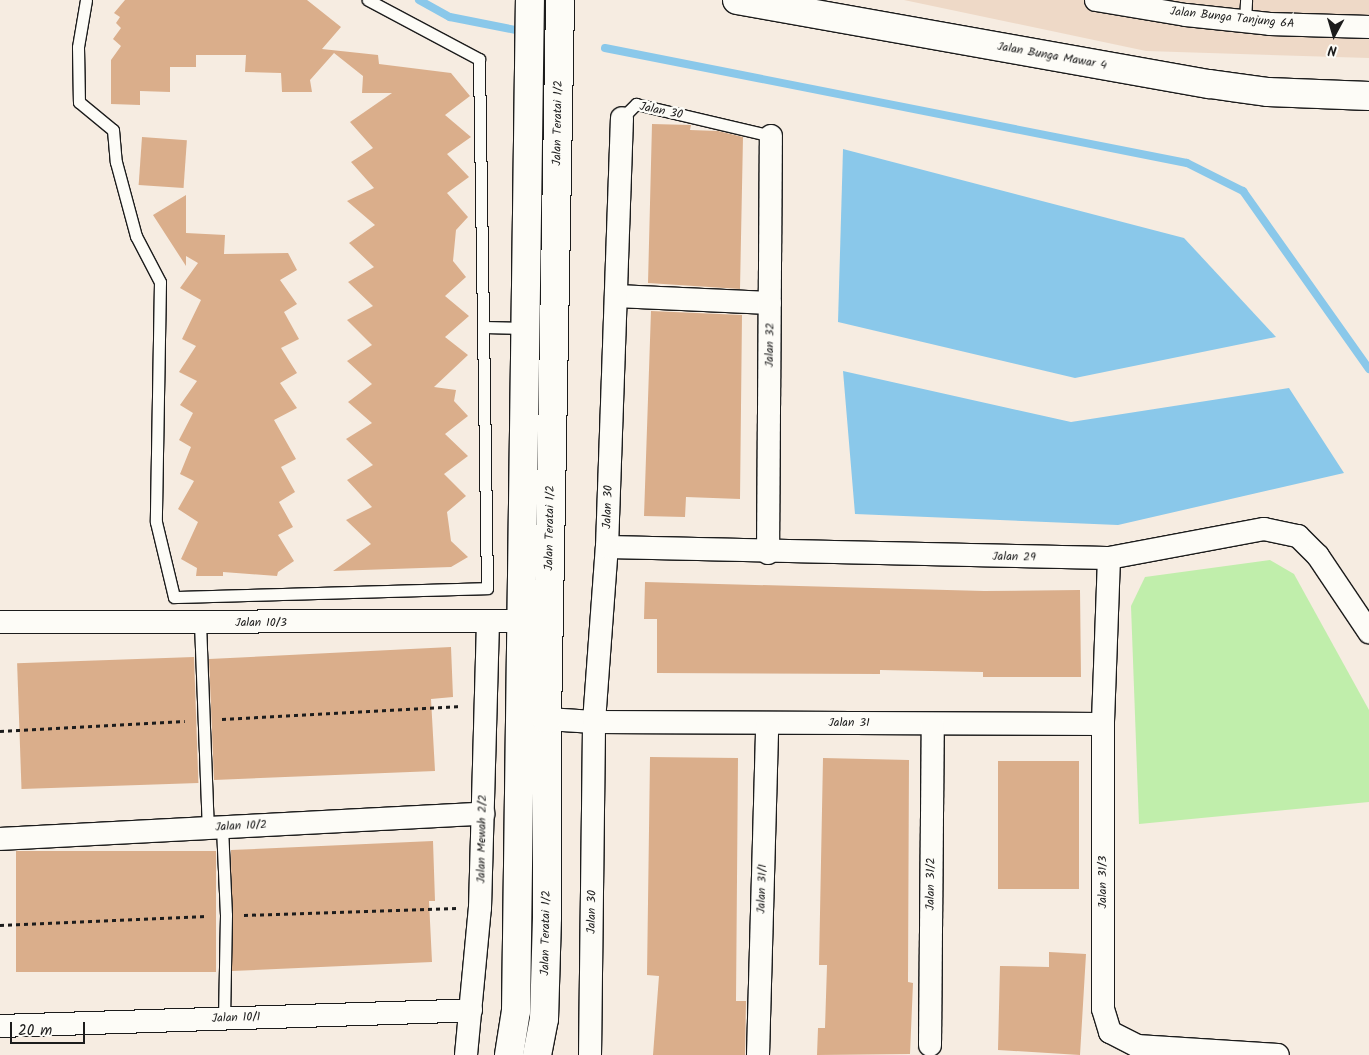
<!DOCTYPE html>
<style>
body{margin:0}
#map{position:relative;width:1369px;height:1055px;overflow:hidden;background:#f6ece1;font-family:Kalam,sans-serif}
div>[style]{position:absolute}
.built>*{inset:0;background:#eed9c7}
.green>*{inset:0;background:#c0eeab}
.water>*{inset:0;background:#8ac8ea}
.stream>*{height:8px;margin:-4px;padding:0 4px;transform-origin:4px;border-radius:4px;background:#8ac8ea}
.building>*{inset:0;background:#daae8b;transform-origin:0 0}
.path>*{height:3px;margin-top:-1.5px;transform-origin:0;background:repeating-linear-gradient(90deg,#1c1c1c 0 4px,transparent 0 8px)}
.roads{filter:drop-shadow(1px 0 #1c1c1c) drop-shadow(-1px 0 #1c1c1c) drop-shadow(0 1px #1c1c1c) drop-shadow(0 -1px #1c1c1c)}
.service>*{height:11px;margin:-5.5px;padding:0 5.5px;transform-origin:5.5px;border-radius:5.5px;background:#fdfcf7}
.minor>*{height:22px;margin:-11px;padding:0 11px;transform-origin:11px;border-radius:11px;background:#fdfcf7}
.tertiary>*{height:28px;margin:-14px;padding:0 14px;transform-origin:14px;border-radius:14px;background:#fdfcf7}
.secondary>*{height:28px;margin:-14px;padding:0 14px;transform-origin:14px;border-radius:14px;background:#fdfcf7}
span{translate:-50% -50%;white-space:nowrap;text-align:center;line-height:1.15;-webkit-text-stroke:5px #fdfcf7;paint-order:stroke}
.street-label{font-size:12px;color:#1c1c1c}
.north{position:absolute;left:1309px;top:10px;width:50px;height:50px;-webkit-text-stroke:4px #fdfcf7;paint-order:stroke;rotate:186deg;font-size:14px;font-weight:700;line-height:20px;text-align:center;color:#1c1c1c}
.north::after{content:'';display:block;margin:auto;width:18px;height:22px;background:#1c1c1c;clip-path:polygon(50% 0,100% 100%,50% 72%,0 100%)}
.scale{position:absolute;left:10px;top:1022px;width:75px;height:22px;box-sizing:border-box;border:2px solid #1c1c1c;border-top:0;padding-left:6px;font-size:15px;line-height:18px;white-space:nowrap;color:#1c1c1c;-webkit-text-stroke:4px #fdfcf7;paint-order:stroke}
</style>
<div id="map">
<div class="built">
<i style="clip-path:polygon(904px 0,1369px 0,1369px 58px,1146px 51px)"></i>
</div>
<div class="green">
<i style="clip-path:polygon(1270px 560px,1294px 574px,1369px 710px,1369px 802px,1139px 824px,1131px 606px,1145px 577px)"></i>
</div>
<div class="water">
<i style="clip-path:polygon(843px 149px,1184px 238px,1276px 337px,1075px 378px,838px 322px)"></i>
<i style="clip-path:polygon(843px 371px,1071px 422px,1289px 388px,1344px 473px,1118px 525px,855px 514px)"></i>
</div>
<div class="stream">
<i style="left:419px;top:0;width:35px;rotate:29deg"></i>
<i style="left:450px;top:17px;width:77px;rotate:11.2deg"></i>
<i style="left:605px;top:48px;width:593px;rotate:11.18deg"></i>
<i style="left:1187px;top:163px;width:63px;rotate:26.6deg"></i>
<i style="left:1243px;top:191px;width:218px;rotate:54.7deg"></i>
</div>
<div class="building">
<i style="clip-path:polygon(125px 0,307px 0,341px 27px,322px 49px,378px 55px,379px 64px,451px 73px,470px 96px,445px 115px,471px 137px,447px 154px,469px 177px,447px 193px,468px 217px,456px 230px,453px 261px,466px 277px,445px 296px,469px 316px,445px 337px,468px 355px,434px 387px,456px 390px,454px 401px,468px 416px,445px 434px,468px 456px,444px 474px,466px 496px,447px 512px,451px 541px,468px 557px,451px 567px,333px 571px,371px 544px,346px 520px,372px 507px,347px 480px,373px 465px,346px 439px,372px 423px,348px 402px,372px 384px,347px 361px,372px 345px,347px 320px,373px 306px,348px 282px,374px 267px,349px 243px,375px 225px,347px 201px,374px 188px,351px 162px,373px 148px,350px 122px,392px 93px,362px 93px,363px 76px,334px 53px,310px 80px,312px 92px,282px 92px,281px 73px,245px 72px,246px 55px,196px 55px,196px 67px,170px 67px,170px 92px,140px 91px,140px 105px,111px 104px,111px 60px,121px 46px,113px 39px,121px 28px,116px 23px,120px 17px,114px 13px)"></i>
<i style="clip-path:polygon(652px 124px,691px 125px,690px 130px,718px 131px,743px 137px,740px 289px,648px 283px)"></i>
<i style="left:142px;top:137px;width:45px;height:48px;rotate:4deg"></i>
<i style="clip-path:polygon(186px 195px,186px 233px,225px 235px,224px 254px,288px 253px,297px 270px,280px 280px,297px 304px,284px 312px,299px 339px,281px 348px,297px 373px,280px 383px,297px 408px,274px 420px,296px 459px,281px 467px,295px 492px,279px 502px,293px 527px,278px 535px,294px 561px,278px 572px,277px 576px,223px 572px,223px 576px,196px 576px,197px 568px,181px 559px,198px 522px,178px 509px,194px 481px,180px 474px,191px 447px,179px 440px,193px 413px,180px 405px,197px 381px,179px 372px,196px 346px,182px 339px,201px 300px,180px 288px,198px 263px,186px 256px,186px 266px,153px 215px)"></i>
<i style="clip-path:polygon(651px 311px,742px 315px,740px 499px,686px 497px,685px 517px,644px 516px)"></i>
<i style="clip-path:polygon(645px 582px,984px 591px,1080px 590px,1081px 677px,983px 677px,983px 672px,880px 670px,880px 674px,657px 673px,657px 619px,644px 619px)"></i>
<i style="clip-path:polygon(451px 647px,453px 697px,431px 699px,435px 771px,214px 780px,209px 659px)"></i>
<i style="left:194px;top:657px;width:126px;height:177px;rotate:88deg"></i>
<i style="clip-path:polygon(650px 757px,738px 758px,736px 1001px,746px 1001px,745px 1055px,653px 1055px,659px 976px,647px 975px)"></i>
<i style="clip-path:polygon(823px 758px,909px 760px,908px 982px,913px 983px,910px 1054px,817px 1055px,818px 1028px,825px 1028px,827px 965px,819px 965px)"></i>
<i style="left:1079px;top:761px;width:128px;height:81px;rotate:90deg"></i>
<i style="clip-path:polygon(433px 841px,435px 901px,429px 901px,432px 962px,232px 971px,231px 850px)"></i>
<i style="left:216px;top:851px;width:121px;height:200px;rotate:90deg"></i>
<i style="clip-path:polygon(1049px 952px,1086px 954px,1080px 1055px,998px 1050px,1000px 966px,1049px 967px)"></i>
</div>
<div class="path">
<i style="left:222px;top:719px;width:240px;rotate:-3.1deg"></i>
<i style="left:0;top:731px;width:185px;rotate:-3.1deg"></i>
<i style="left:244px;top:915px;width:213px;rotate:-1.9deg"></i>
<i style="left:0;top:925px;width:207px;rotate:-2.5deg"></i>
</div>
<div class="roads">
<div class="service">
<i style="left:86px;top:0;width:48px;rotate:99.7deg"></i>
<i style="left:78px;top:47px;width:55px;rotate:89deg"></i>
<i style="left:79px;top:102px;width:44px;rotate:39.5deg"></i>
<i style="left:113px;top:130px;width:32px;rotate:85deg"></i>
<i style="left:116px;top:162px;width:77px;rotate:74.9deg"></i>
<i style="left:136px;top:236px;width:52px;rotate:62.4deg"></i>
<i style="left:160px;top:282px;width:240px;rotate:91deg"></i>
<i style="left:156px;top:522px;width:77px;rotate:76.5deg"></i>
<i style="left:174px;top:597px;width:313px;rotate:-1.6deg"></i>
<i style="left:487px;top:588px;width:529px;rotate:-90.87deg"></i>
<i style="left:479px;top:59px;width:126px;rotate:-152deg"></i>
<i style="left:1245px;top:21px;width:21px;rotate:-87deg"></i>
<i style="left:622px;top:118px;width:20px;rotate:-45deg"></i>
<i style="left:636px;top:104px;width:139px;rotate:13.3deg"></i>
<i style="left:484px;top:327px;width:41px;rotate:1.4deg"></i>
<i style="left:200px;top:623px;width:205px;rotate:87.8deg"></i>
<i style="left:222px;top:827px;width:88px;rotate:87.4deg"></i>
<i style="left:226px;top:915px;width:103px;rotate:91.1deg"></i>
</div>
<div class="minor">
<i style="left:1096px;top:0;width:91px;rotate:9.5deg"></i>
<i style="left:1186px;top:15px;width:84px;rotate:6.1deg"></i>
<i style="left:1270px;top:24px;width:99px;rotate:1.7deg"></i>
<i style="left:616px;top:296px;width:154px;rotate:2.6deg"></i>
<i style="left:607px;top:547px;width:502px;rotate:1.26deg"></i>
<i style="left:1109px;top:558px;width:158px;rotate:-10.6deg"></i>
<i style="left:1264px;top:529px;width:35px;rotate:12deg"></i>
<i style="left:1298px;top:536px;width:28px;rotate:45deg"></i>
<i style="left:1318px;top:556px;width:92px;rotate:56.1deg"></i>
<i style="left:768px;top:553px;width:417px;rotate:-89.6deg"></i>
<i style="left:1109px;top:558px;width:166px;rotate:92.1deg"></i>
<i style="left:1103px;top:724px;width:285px;rotate:90deg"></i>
<i style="left:1103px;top:1009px;width:24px;rotate:73deg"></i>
<i style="left:1110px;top:1032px;width:30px;rotate:27deg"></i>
<i style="left:1137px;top:1046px;width:141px;rotate:3.7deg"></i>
<i style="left:0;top:622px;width:521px;rotate:-0.11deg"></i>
<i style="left:547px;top:719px;width:47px;rotate:3.7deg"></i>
<i style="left:594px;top:722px;width:509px;rotate:0.23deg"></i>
<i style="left:0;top:839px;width:484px;rotate:-3deg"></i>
<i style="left:0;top:1026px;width:471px;rotate:-1.9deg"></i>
<i style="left:930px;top:1045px;width:321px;rotate:-89.5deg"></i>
<i style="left:466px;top:1055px;width:148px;rotate:-84.6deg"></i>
<i style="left:480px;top:908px;width:285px;rotate:-88.4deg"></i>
<i style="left:590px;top:1055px;width:333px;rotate:-89.3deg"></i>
<i style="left:594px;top:722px;width:175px;rotate:-85.8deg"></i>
<i style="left:607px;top:547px;width:429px;rotate:-88deg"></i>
<i style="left:758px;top:1055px;width:332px;rotate:-88.4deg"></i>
</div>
<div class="tertiary">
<i style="left:737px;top:0;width:480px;rotate:10.1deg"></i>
<i style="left:1210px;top:84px;width:59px;rotate:7.9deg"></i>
<i style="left:1268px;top:92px;width:101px;rotate:2.3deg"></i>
</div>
<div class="secondary">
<i style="left:509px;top:1055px;width:45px;rotate:-81deg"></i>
<i style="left:516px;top:1011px;width:1011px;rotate:-89.21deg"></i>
<i style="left:537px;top:1055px;width:37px;rotate:-79deg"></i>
<i style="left:544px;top:1019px;width:102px;rotate:-88.3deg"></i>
<i style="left:547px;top:917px;width:198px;rotate:-90deg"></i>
<i style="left:547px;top:719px;width:719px;rotate:-88.96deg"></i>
</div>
</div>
<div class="street-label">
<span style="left:1232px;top:18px;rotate:6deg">Jalan Bunga Tanjung 6A</span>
<span style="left:1052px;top:56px;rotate:10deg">Jalan Bunga Mawar 4</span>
<span style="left:661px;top:111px;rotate:12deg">Jalan 30</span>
<span style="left:558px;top:123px;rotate:-89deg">Jalan Teratai 1/2</span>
<span style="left:770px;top:345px;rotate:-89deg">Jalan 32</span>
<span style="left:608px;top:507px;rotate:-88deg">Jalan 30</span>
<span style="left:550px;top:528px;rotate:-89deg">Jalan Teratai 1/2</span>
<span style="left:1014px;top:557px;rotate:1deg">Jalan 29</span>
<span style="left:261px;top:623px">Jalan 10/3</span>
<span style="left:849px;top:723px">Jalan 31</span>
<span style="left:241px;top:826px;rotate:-3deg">Jalan 10/2</span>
<span style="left:482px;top:839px;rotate:-89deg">Jalan Mewah 2/2</span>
<span style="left:1103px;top:882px;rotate:-90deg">Jalan 31/3</span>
<span style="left:931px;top:884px;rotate:-89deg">Jalan 31/2</span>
<span style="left:762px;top:889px;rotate:-88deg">Jalan 31/1</span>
<span style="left:592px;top:912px;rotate:-89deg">Jalan 30</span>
<span style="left:546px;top:933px;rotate:-89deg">Jalan Teratai 1/2</span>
<span style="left:236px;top:1018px;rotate:-2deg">Jalan 10/1</span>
</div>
<div class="north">N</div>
<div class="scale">20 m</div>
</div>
